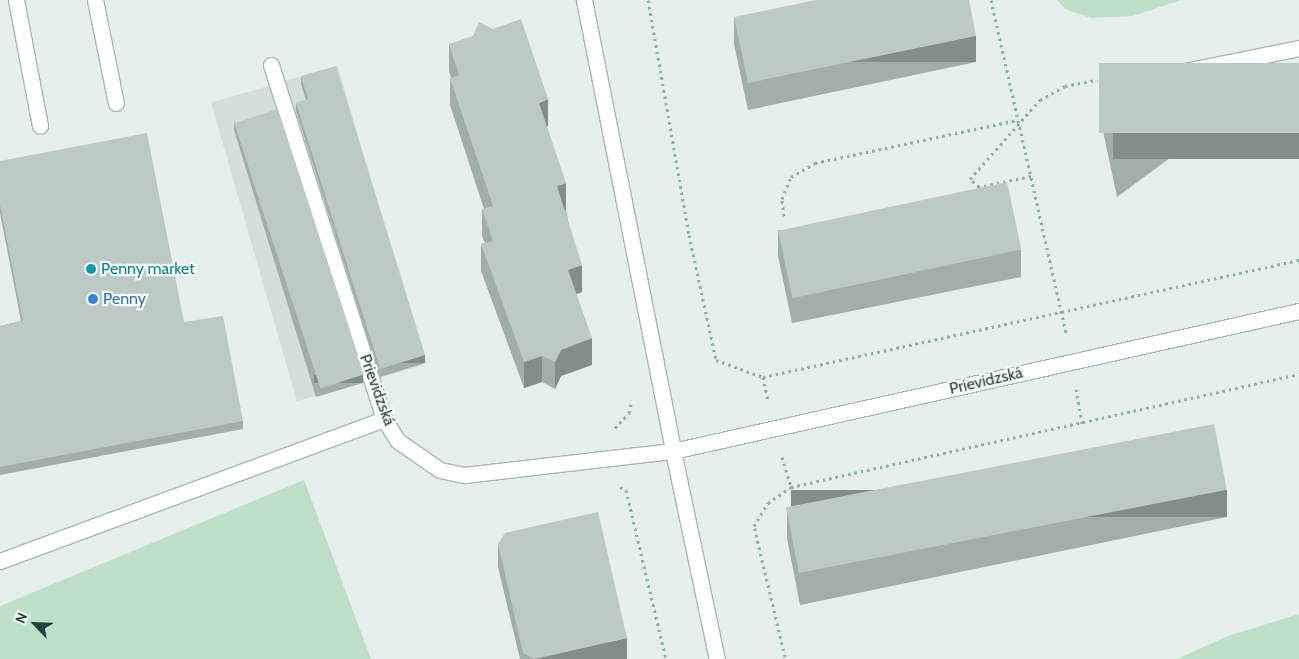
<!DOCTYPE html>
<meta charset="utf-8">
<style>
body{margin:0}
#map{position:relative;width:1299px;height:659px;overflow:hidden;background:#e6efeb;font-family:Cabin,sans-serif}
div>[style]{position:absolute}
.built>*{inset:0;background:#d4dfda;transform-origin:0 0}
.green>*{inset:0;background:#bfe0c8}
.path>*{height:3px;margin-top:-1.5px;transform-origin:0;background:repeating-linear-gradient(90deg,#86b3a5 0 2.5px,transparent 0 6.5px)}
.roads{filter:drop-shadow(1px 0 #a8b8b2) drop-shadow(-1px 0 #a8b8b2) drop-shadow(0 1px #a8b8b2) drop-shadow(0 -1px #a8b8b2)}
.lane>*{height:15px;margin:-7.5px;padding:0 7.5px;transform-origin:7.5px;border-radius:7.5px;background:#fff}
.street>*{height:15px;margin:-7.5px;padding:0 7.5px;transform-origin:7.5px;border-radius:7.5px;background:#fff}
.wall>*{inset:0;background:#a1aea9}
.shaded-wall>*{inset:0;background:#838d89;transform-origin:0 0}
.building>*{inset:0;background:#bbcac4;transform-origin:0 0}
.dots>*{width:14px;height:14px;translate:-50% -50%;box-sizing:border-box;border:2px solid #f7fbf9;border-radius:50%}
span{translate:-50% -50%;white-space:nowrap;text-align:center;line-height:1.15;-webkit-text-stroke:4.5px #f7fbf9;paint-order:stroke}
.culture-label{font-size:16px;color:#0d838f}
.left{translate:0 -50%;text-align:left}
.shop-label{font-size:16px;color:#366cbe}
.street-label{font-size:16px;color:#24423a}
.north{position:absolute;left:10px;top:599px;width:50px;height:50px;-webkit-text-stroke:4px #f7fbf9;paint-order:stroke;rotate:294deg;font-size:14px;font-weight:700;line-height:20px;text-align:center;color:#24423a}
.north::after{content:'';display:block;margin:auto;width:18px;height:22px;background:#24423a;clip-path:polygon(50% 0,100% 100%,50% 72%,0 100%)}
</style>
<div id="map">
<div class="built">
<i style="left:338px;top:66px;width:311px;height:132px;rotate:74deg"></i>
</div>
<div class="green">
<i style="clip-path:polygon(1057px 0,1181px 0,1133px 16px,1091px 18px,1065px 9px)"></i>
<i style="clip-path:polygon(304px 480px,371px 659px,0 659px,0 606px)"></i>
<i style="clip-path:polygon(1299px 614px,1299px 659px,1177px 659px,1228px 636px)"></i>
</div>
<div class="path">
<i style="left:648px;top:0;width:239px;rotate:80.1deg"></i>
<i style="left:689px;top:235px;width:128px;rotate:77.8deg"></i>
<i style="left:716px;top:360px;width:50px;rotate:19.9deg"></i>
<i style="left:763px;top:377px;width:549px;rotate:-12.31deg"></i>
<i style="left:991px;top:0;width:341px;rotate:77.3deg"></i>
<i style="left:1031px;top:176px;width:53px;rotate:168.1deg"></i>
<i style="left:979px;top:187px;width:12px;rotate:-138deg"></i>
<i style="left:970px;top:179px;width:106px;rotate:-48.5deg"></i>
<i style="left:1040px;top:100px;width:29px;rotate:-29deg"></i>
<i style="left:1065px;top:86px;width:33px;rotate:-11deg"></i>
<i style="left:784px;top:216px;width:17px;rotate:-97deg"></i>
<i style="left:782px;top:199px;width:24px;rotate:-68deg"></i>
<i style="left:791px;top:177px;width:28px;rotate:-30deg"></i>
<i style="left:815px;top:163px;width:208px;rotate:-12deg"></i>
<i style="left:763px;top:377px;width:24px;rotate:78deg"></i>
<i style="left:1076px;top:389px;width:35px;rotate:80deg"></i>
<i style="left:615px;top:428px;width:21px;rotate:-47deg"></i>
<i style="left:629px;top:413px;width:13px;rotate:-77deg"></i>
<i style="left:782px;top:457px;width:31px;rotate:73deg"></i>
<i style="left:620px;top:487px;width:7px;rotate:27deg"></i>
<i style="left:626px;top:490px;width:174px;rotate:76.7deg"></i>
<i style="left:785px;top:657px;width:135px;rotate:-103.3deg"></i>
<i style="left:754px;top:526px;width:27px;rotate:-59deg"></i>
<i style="left:768px;top:503px;width:28px;rotate:-35deg"></i>
<i style="left:791px;top:487px;width:520px;rotate:-12.54deg"></i>
</div>
<div class="roads">
<div class="lane">
<i style="left:16px;top:0;width:128px;rotate:79.2deg"></i>
<i style="left:95px;top:0;width:105px;rotate:78.5deg"></i>
<i style="left:1125px;top:83px;width:177px;rotate:-11.4deg"></i>
</div>
<div class="street">
<i style="left:584px;top:0;width:460px;rotate:78.8deg"></i>
<i style="left:673px;top:451px;width:641px;rotate:-12.61deg"></i>
<i style="left:271px;top:65px;width:372px;rotate:72.3deg"></i>
<i style="left:384px;top:419px;width:26px;rotate:58deg"></i>
<i style="left:398px;top:441px;width:51px;rotate:34.6deg"></i>
<i style="left:440px;top:470px;width:25px;rotate:12deg"></i>
<i style="left:464px;top:475px;width:210px;rotate:-6.6deg"></i>
<i style="left:673px;top:451px;width:213px;rotate:78.1deg"></i>
<i style="left:0;top:561px;width:409px;rotate:-20.3deg"></i>
</div>
</div>
<div class="wall">
<i style="clip-path:polygon(734px 17px,976px 62px,748px 110px,734px 44px)"></i>
<i style="clip-path:polygon(449px 44px,548px 126px,547px 127px,566px 210px,582px 292px,576px 294px,592px 365px,561px 376px,555px 389px,542px 382px,524px 388px,481px 271px,481px 244px,485px 243px,482px 236px,482px 209px,484px 209px,450px 105px,450px 78px,451px 78px,449px 71px)"></i>
<i style="clip-path:polygon(1299px 63px,1117px 197px,1103px 131px,1103px 105px)"></i>
<i style="clip-path:polygon(301px 76px,425px 363px,380px 377px,296px 111px,296px 103px,306px 100px,301px 84px)"></i>
<i style="clip-path:polygon(234px 122px,363px 383px,316px 397px,234px 130px)"></i>
<i style="clip-path:polygon(0 161px,184px 322px,243px 421px,243px 429px,0 475px,0 326px,21px 321px,0 213px)"></i>
<i style="clip-path:polygon(778px 230px,1021px 250px,1021px 277px,792px 323px,778px 256px)"></i>
<i style="clip-path:polygon(787px 512px,1227px 517px,800px 605px,787px 538px)"></i>
<i style="clip-path:polygon(498px 544px,627px 659px,520px 659px,498px 567px)"></i>
</div>
<div class="shaded-wall">
<i style="left:976px;top:36px;width:26px;height:233px;rotate:90deg"></i>
<i style="clip-path:polygon(548px 99px,548px 126px,539px 130px,539px 103px)"></i>
<i style="left:1299px;top:133px;width:26px;height:186px;rotate:90deg"></i>
<i style="clip-path:polygon(566px 183px,566px 210px,557px 212px,557px 186px)"></i>
<i style="clip-path:polygon(582px 265px,582px 292px,568px 297px,568px 270px)"></i>
<i style="clip-path:polygon(592px 338px,592px 365px,561px 376px,555px 389px,555px 362px,561px 350px)"></i>
<i style="left:425px;top:355px;width:8px;height:47px;rotate:90deg"></i>
<i style="clip-path:polygon(542px 356px,542px 382px,524px 388px,524px 362px)"></i>
<i style="left:363px;top:375px;width:8px;height:49px;rotate:90deg"></i>
<i style="left:1227px;top:490px;width:27px;height:436px;rotate:90deg"></i>
<i style="clip-path:polygon(627px 638px,627px 659px,536px 659px)"></i>
</div>
<div class="building">
<i style="clip-path:polygon(816px 0,969px 0,976px 36px,748px 83px,734px 17px)"></i>
<i style="clip-path:polygon(521px 19px,548px 99px,539px 103px,566px 183px,557px 186px,582px 265px,568px 270px,592px 338px,561px 350px,555px 362px,542px 356px,524px 362px,481px 244px,493px 241px,482px 209px,493px 206px,450px 78px,459px 75px,449px 44px,473px 36px,479px 22px,493px 29px)"></i>
<i style="left:1299px;top:63px;width:70px;height:200px;rotate:90deg"></i>
<i style="clip-path:polygon(336px 66px,425px 355px,380px 369px,296px 103px,308px 99px,301px 76px)"></i>
<i style="left:278px;top:109px;width:279px;height:46px;rotate:72deg"></i>
<i style="clip-path:polygon(147px 133px,184px 322px,223px 316px,243px 421px,0 467px,0 326px,23px 321px,0 205px,0 161px)"></i>
<i style="left:1007px;top:182px;width:69px;height:234px;rotate:78deg"></i>
<i style="left:1214px;top:424px;width:67px;height:436px;rotate:79deg"></i>
<i style="clip-path:polygon(598px 512px,627px 638px,534px 659px,523px 653px,498px 544px,505px 533px)"></i>
</div>
<div class="dots">
<i style="left:91px;top:269px;background:#0f9aa8"></i>
<i style="left:93px;top:299px;background:#3f7fe0"></i>
</div>
<div class="culture-label">
<span class="left" style="left:101px;top:269px">Penny market</span>
</div>
<div class="shop-label">
<span class="left" style="left:103px;top:299px">Penny</span>
</div>
<div class="street-label">
<span style="left:986px;top:381px;rotate:-13deg">Prievidzská</span>
<span style="left:377px;top:390px;rotate:70deg">Prievidzská</span>
</div>
<div class="north">N</div>
</div>
